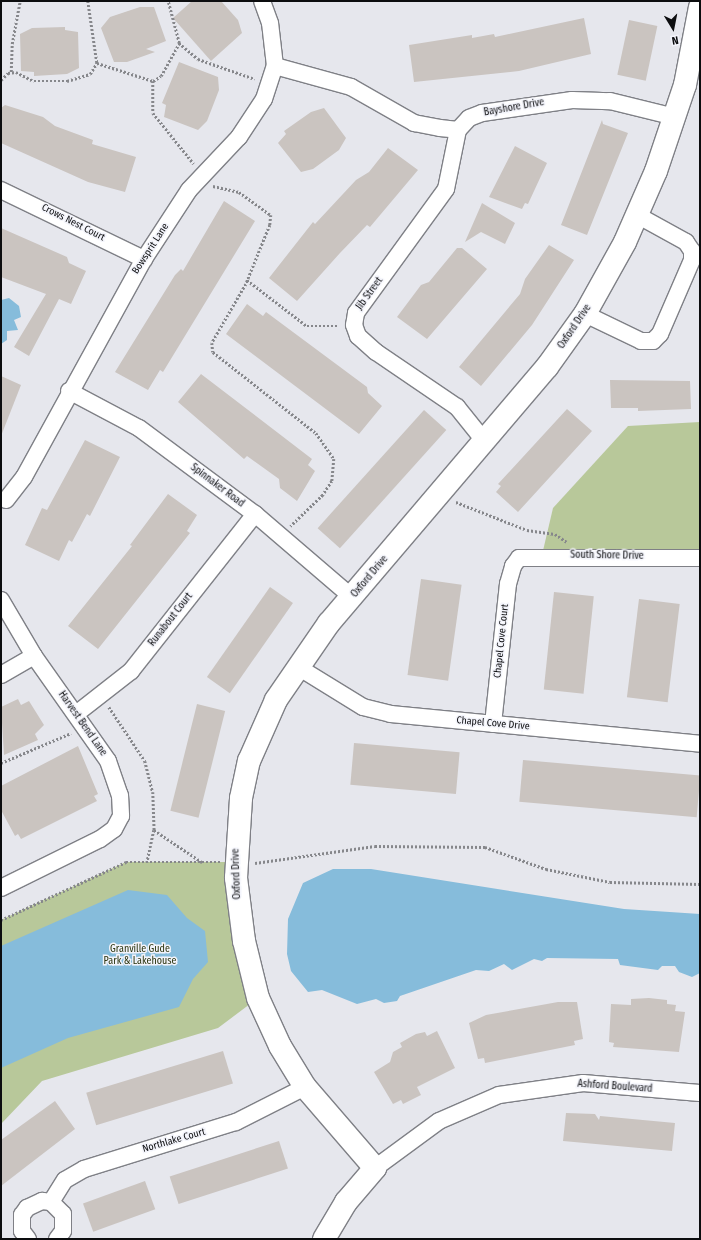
<!DOCTYPE html>
<style>
body{margin:0}
#map{position:relative;width:701px;height:1240px;overflow:hidden;background:#e6e7ed;font-family:"Fira Sans Condensed",sans-serif}
div>[style]{position:absolute}
.green>*{inset:0;background:#b8c89a}
.water>*{inset:0;background:#86bcdb}
.building>*{inset:0;background:#cac4c0;transform-origin:0 0}
.path>*{height:2.5px;margin-top:-1.25px;transform-origin:0;background:repeating-linear-gradient(90deg,#86878b 0 2px,transparent 0 4px)}
.roads{filter:drop-shadow(1px 0 #7f8086) drop-shadow(-1px 0 #7f8086) drop-shadow(0 1px #7f8086) drop-shadow(0 -1px #7f8086)}
.street>*{height:16px;margin:-8px;padding:0 8px;transform-origin:8px;border-radius:8px;background:#fff}
.secondary>*{height:22px;margin:-11px;padding:0 11px;transform-origin:11px;border-radius:11px;background:#fff}
span{translate:-50% -50%;white-space:nowrap;text-align:center;line-height:1.15;-webkit-text-stroke:3px #f3f4fb;paint-order:stroke}
.street-label{font-size:10px;color:#0c0d0f}
.park-label{font-size:10px;color:#28320b}
.frame{position:absolute;inset:0;border:2px solid #0c0d0f;pointer-events:none}
.north{position:absolute;left:653px;top:8px;width:40px;height:40px;-webkit-text-stroke:3px #f3f4fb;paint-order:stroke;rotate:170deg;font-size:11px;font-weight:700;line-height:16px;text-align:center;color:#0c0d0f}
.north::after{content:'';display:block;margin:auto;width:14px;height:18px;background:#0c0d0f;clip-path:polygon(50% 0,100% 100%,50% 72%,0 100%)}
</style>
<div id="map">
<div class="green">
<i style="clip-path:polygon(700px 422px,700px 558px,542px 555px,553px 508px,628px 426px)"></i>
<i style="clip-path:polygon(126px 862px,235px 862px,258px 998px,218px 1028px,42px 1081px,1px 1124px,1px 920px)"></i>
</div>
<div class="water">
<i style="clip-path:polygon(9px 298px,19px 306px,21px 317px,14px 320px,18px 330px,7px 331px,7px 340px,1px 344px,1px 300px)"></i>
<i style="clip-path:polygon(333px 869px,371px 869px,624px 909px,700px 914px,700px 973px,692px 977px,679px 972px,675px 966px,662px 966px,658px 970px,620px 965px,618px 959px,547px 958px,542px 961px,534px 959px,512px 970px,504px 964px,489px 971px,476px 970px,400px 996px,397px 1001px,384px 1003px,376px 999px,357px 1004px,322px 990px,308px 992px,291px 971px,287px 954px,288px 919px,303px 883px)"></i>
<i style="clip-path:polygon(128px 890px,167px 895px,187px 918px,205px 931px,208px 962px,193px 979px,179px 1007px,68px 1038px,1px 1068px,1px 946px)"></i>
</div>
<div class="building">
<i style="clip-path:polygon(192px 1px,221px 1px,238px 20px,242px 33px,211px 61px,173px 18px)"></i>
<i style="clip-path:polygon(140px 7px,154px 7px,166px 41px,146px 49px,155px 52px,127px 62px,114px 62px,101px 28px,110px 17px)"></i>
<i style="clip-path:polygon(584px 18px,591px 54px,519px 71px,414px 82px,409px 45px,472px 35px,472px 38px,494px 34px,495px 37px)"></i>
<i style="left:629px;top:20px;width:29px;height:56px;rotate:12deg"></i>
<i style="clip-path:polygon(65px 27px,65px 30px,78px 32px,79px 68px,67px 74px,34px 76px,34px 72px,21px 71px,20px 34px,32px 28px)"></i>
<i style="clip-path:polygon(179px 62px,218px 77px,219px 90px,207px 121px,198px 130px,164px 117px,166px 105px,162px 103px)"></i>
<i style="clip-path:polygon(5px 105px,43px 117px,55px 126px,93px 140px,92px 144px,136px 157px,125px 192px,88px 182px,1px 143px,1px 108px)"></i>
<i style="clip-path:polygon(324px 108px,346px 138px,339px 150px,313px 169px,301px 172px,278px 143px,286px 134px,284px 131px,311px 112px)"></i>
<i style="clip-path:polygon(602px 120px,603px 124px,628px 133px,587px 235px,561px 225px)"></i>
<i style="clip-path:polygon(515px 146px,547px 163px,528px 204px,525px 203px,522px 209px,489px 197px)"></i>
<i style="clip-path:polygon(388px 148px,418px 170px,370px 227px,367px 225px,340px 253px,297px 301px,269px 278px,313px 222px,315px 224px,356px 180px,369px 172px)"></i>
<i style="clip-path:polygon(224px 201px,255px 221px,163px 372px,160px 370px,148px 390px,115px 372px,175px 275px,181px 269px,183px 271px)"></i>
<i style="clip-path:polygon(482px 203px,515px 223px,505px 244px,481px 232px,465px 242px)"></i>
<i style="clip-path:polygon(1px 228px,67px 257px,69px 263px,86px 271px,71px 304px,59px 299px,29px 356px,14px 347px,46px 294px,1px 277px)"></i>
<i style="clip-path:polygon(549px 245px,574px 260px,532px 325px,481px 386px,459px 367px,520px 294px,525px 279px)"></i>
<i style="clip-path:polygon(457px 248px,462px 248px,487px 269px,427px 339px,397px 317px,421px 285px,429px 282px)"></i>
<i style="clip-path:polygon(247px 304px,263px 316px,266px 312px,367px 387px,368px 393px,382px 406px,359px 434px,226px 334px)"></i>
<i style="clip-path:polygon(201px 374px,312px 459px,308px 465px,315px 471px,297px 501px,280px 488px,279px 479px,247px 456px,244px 459px,178px 402px)"></i>
<i style="clip-path:polygon(1px 376px,21px 385px,1px 436px)"></i>
<i style="clip-path:polygon(610px 380px,690px 381px,691px 409px,638px 411px,638px 408px,611px 408px)"></i>
<i style="clip-path:polygon(567px 409px,592px 431px,518px 512px,496px 492px,501px 486px,498px 484px)"></i>
<i style="left:424px;top:410px;width:30px;height:159px;rotate:42deg"></i>
<i style="clip-path:polygon(85px 440px,120px 457px,90px 516px,87px 514px,72px 542px,69px 540px,59px 561px,25px 545px,42px 508px,47px 510px)"></i>
<i style="clip-path:polygon(168px 494px,197px 515px,187px 531px,190px 533px,98px 649px,68px 626px,132px 546px,130px 545px)"></i>
<i style="left:421px;top:579px;width:41px;height:97px;rotate:8deg"></i>
<i style="left:270px;top:587px;width:28px;height:110px;rotate:35deg"></i>
<i style="left:554px;top:592px;width:40px;height:98px;rotate:6deg"></i>
<i style="left:639px;top:599px;width:41px;height:99px;rotate:7deg"></i>
<i style="clip-path:polygon(18px 699px,21px 705px,29px 701px,44px 725px,35px 734px,38px 740px,4px 755px,1px 707px)"></i>
<i style="left:197px;top:704px;width:29px;height:110px;rotate:14deg"></i>
<i style="left:354px;top:743px;width:106px;height:42px;rotate:5deg"></i>
<i style="clip-path:polygon(78px 746px,98px 794px,94px 796px,97px 801px,21px 839px,18px 834px,15px 836px,1px 810px,1px 786px)"></i>
<i style="left:523px;top:760px;width:178px;height:42px;rotate:5deg"></i>
<i style="clip-path:polygon(649px 998px,667px 1000px,667px 1004px,676px 1005px,675px 1011px,685px 1012px,679px 1052px,613px 1047px,614px 1043px,609px 1042px,611px 1004px,631px 1005px,631px 999px)"></i>
<i style="clip-path:polygon(558px 1002px,577px 1002px,583px 1039px,574px 1041px,575px 1045px,485px 1063px,484px 1058px,478px 1059px,469px 1023px,486px 1015px)"></i>
<i style="clip-path:polygon(437px 1031px,455px 1068px,417px 1087px,421px 1095px,403px 1104px,401px 1100px,393px 1104px,374px 1072px,390px 1062px,393px 1052px,402px 1047px,400px 1043px,416px 1034px,425px 1032px,427px 1036px)"></i>
<i style="left:223px;top:1051px;width:34px;height:143px;rotate:73deg"></i>
<i style="clip-path:polygon(55px 1101px,75px 1129px,1px 1186px,1px 1140px)"></i>
<i style="clip-path:polygon(566px 1113px,595px 1114px,599px 1120px,600px 1116px,675px 1123px,672px 1151px,563px 1141px)"></i>
<i style="left:279px;top:1141px;width:29px;height:115px;rotate:72deg"></i>
<i style="left:145px;top:1181px;width:30px;height:66px;rotate:70deg"></i>
</div>
<div class="path">
<i style="left:88px;top:1px;width:63px;rotate:81.7deg"></i>
<i style="left:179px;top:43px;width:25px;rotate:40deg"></i>
<i style="left:198px;top:59px;width:60px;rotate:19.3deg"></i>
<i style="left:11px;top:72px;width:28px;rotate:-88deg"></i>
<i style="left:12px;top:44px;width:44px;rotate:-79.5deg"></i>
<i style="left:1px;top:80px;width:10px;rotate:-45deg"></i>
<i style="left:8px;top:73px;width:8px;rotate:-7deg"></i>
<i style="left:16px;top:72px;width:20px;rotate:27deg"></i>
<i style="left:34px;top:81px;width:33px"></i>
<i style="left:67px;top:81px;width:24px;rotate:-17deg"></i>
<i style="left:90px;top:74px;width:13px;rotate:-58deg"></i>
<i style="left:97px;top:63px;width:59px;rotate:17.8deg"></i>
<i style="left:153px;top:81px;width:9px;rotate:-32deg"></i>
<i style="left:161px;top:76px;width:38px;rotate:-61deg"></i>
<i style="left:179px;top:43px;width:43px;rotate:-104.7deg"></i>
<i style="left:153px;top:81px;width:32px;rotate:90deg"></i>
<i style="left:153px;top:113px;width:65px;rotate:51.2deg"></i>
<i style="left:213px;top:186px;width:27px;rotate:13deg"></i>
<i style="left:239px;top:192px;width:39px;rotate:36deg"></i>
<i style="left:271px;top:215px;width:10px;rotate:96deg"></i>
<i style="left:270px;top:225px;width:64px;rotate:112.1deg"></i>
<i style="left:246px;top:284px;width:68px;rotate:120deg"></i>
<i style="left:212px;top:343px;width:9px;rotate:84deg"></i>
<i style="left:213px;top:352px;width:131px;rotate:38.2deg"></i>
<i style="left:316px;top:433px;width:32px;rotate:55deg"></i>
<i style="left:334px;top:459px;width:22px;rotate:95deg"></i>
<i style="left:332px;top:481px;width:17px;rotate:123deg"></i>
<i style="left:323px;top:495px;width:45px;rotate:135.9deg"></i>
<i style="left:247px;top:280px;width:76px;rotate:37.5deg"></i>
<i style="left:307px;top:326px;width:32px"></i>
<i style="left:456px;top:502px;width:76px;rotate:21.5deg"></i>
<i style="left:527px;top:530px;width:28px;rotate:8deg"></i>
<i style="left:555px;top:534px;width:14px;rotate:34deg"></i>
<i style="left:109px;top:707px;width:65px;rotate:56.3deg"></i>
<i style="left:145px;top:761px;width:32px;rotate:76deg"></i>
<i style="left:153px;top:792px;width:38px;rotate:88deg"></i>
<i style="left:154px;top:830px;width:33px;rotate:102deg"></i>
<i style="left:1px;top:763px;width:76px;rotate:-23.2deg"></i>
<i style="left:154px;top:830px;width:58px;rotate:33.7deg"></i>
<i style="left:255px;top:863px;width:121px;rotate:-8.1deg"></i>
<i style="left:375px;top:846px;width:110px;rotate:0.5deg"></i>
<i style="left:485px;top:847px;width:65px;rotate:19.8deg"></i>
<i style="left:546px;top:869px;width:65px;rotate:11.5deg"></i>
<i style="left:610px;top:882px;width:90px;rotate:1.3deg"></i>
<i style="left:1px;top:920px;width:138px;rotate:-24.9deg"></i>
<i style="left:126px;top:862px;width:94px"></i>
</div>
<div class="roads">
<div class="street">
<i style="left:275px;top:66px;width:79px;rotate:15.4deg"></i>
<i style="left:351px;top:87px;width:73px;rotate:29.7deg"></i>
<i style="left:414px;top:123px;width:26px;rotate:11deg"></i>
<i style="left:440px;top:128px;width:18px;rotate:6deg"></i>
<i style="left:458px;top:130px;width:16px;rotate:-47deg"></i>
<i style="left:469px;top:118px;width:14px;rotate:-21deg"></i>
<i style="left:482px;top:113px;width:91px;rotate:-8.2deg"></i>
<i style="left:572px;top:100px;width:38px;rotate:2deg"></i>
<i style="left:610px;top:101px;width:67px;rotate:13.8deg"></i>
<i style="left:458px;top:130px;width:60px;rotate:101.5deg"></i>
<i style="left:446px;top:189px;width:153px;rotate:126deg"></i>
<i style="left:356px;top:313px;width:12px;rotate:99deg"></i>
<i style="left:354px;top:325px;width:12px;rotate:70deg"></i>
<i style="left:358px;top:336px;width:24px;rotate:42deg"></i>
<i style="left:376px;top:352px;width:98px;rotate:34.2deg"></i>
<i style="left:457px;top:407px;width:45px;rotate:51.3deg"></i>
<i style="left:1px;top:190px;width:159px;rotate:25.8deg"></i>
<i style="left:585px;top:314px;width:62px;rotate:25.7deg"></i>
<i style="left:641px;top:341px;width:12px"></i>
<i style="left:653px;top:341px;width:10px;rotate:-45deg"></i>
<i style="left:660px;top:334px;width:81px;rotate:-66.6deg"></i>
<i style="left:692px;top:260px;width:9px;rotate:-90deg"></i>
<i style="left:692px;top:251px;width:11px;rotate:-124deg"></i>
<i style="left:686px;top:242px;width:56px;rotate:-151.1deg"></i>
<i style="left:69px;top:391px;width:79px;rotate:27.9deg"></i>
<i style="left:139px;top:428px;width:144px;rotate:36.6deg"></i>
<i style="left:255px;top:514px;width:129px;rotate:40.6deg"></i>
<i style="left:6px;top:500px;width:29px;rotate:-52deg"></i>
<i style="left:24px;top:477px;width:249px;rotate:-61.2deg"></i>
<i style="left:144px;top:259px;width:82px;rotate:-56.9deg"></i>
<i style="left:189px;top:190px;width:73px;rotate:-46.7deg"></i>
<i style="left:239px;top:137px;width:45px;rotate:-56.7deg"></i>
<i style="left:264px;top:99px;width:35px;rotate:-72deg"></i>
<i style="left:275px;top:66px;width:43px;rotate:-96.6deg"></i>
<i style="left:270px;top:23px;width:23px;rotate:-110deg"></i>
<i style="left:1px;top:600px;width:65px;rotate:59.5deg"></i>
<i style="left:34px;top:656px;width:128px;rotate:54.8deg"></i>
<i style="left:108px;top:761px;width:36px;rotate:71deg"></i>
<i style="left:120px;top:795px;width:21px;rotate:87deg"></i>
<i style="left:121px;top:816px;width:15px;rotate:118deg"></i>
<i style="left:114px;top:829px;width:17px;rotate:144deg"></i>
<i style="left:100px;top:839px;width:110px;rotate:153.7deg"></i>
<i style="left:298px;top:667px;width:76px;rotate:31.6deg"></i>
<i style="left:363px;top:707px;width:29px;rotate:14deg"></i>
<i style="left:391px;top:714px;width:310px;rotate:5.5deg"></i>
<i style="left:1px;top:675px;width:38px;rotate:-30deg"></i>
<i style="left:76px;top:714px;width:70px;rotate:-38deg"></i>
<i style="left:131px;top:671px;width:200px;rotate:-51.7deg"></i>
<i style="left:493px;top:724px;width:141px;rotate:-83.9deg"></i>
<i style="left:508px;top:584px;width:19px;rotate:-74deg"></i>
<i style="left:513px;top:566px;width:10px;rotate:-53deg"></i>
<i style="left:519px;top:558px;width:181px"></i>
<i style="left:375px;top:1168px;width:79px;rotate:-36.3deg"></i>
<i style="left:439px;top:1121px;width:65px;rotate:-23.4deg"></i>
<i style="left:499px;top:1095px;width:85px;rotate:-8.1deg"></i>
<i style="left:583px;top:1083px;width:117px;rotate:4.9deg"></i>
<i style="left:51px;top:1202px;width:26px;rotate:-58deg"></i>
<i style="left:65px;top:1180px;width:22px;rotate:-30deg"></i>
<i style="left:84px;top:1169px;width:159px;rotate:-17.2deg"></i>
<i style="left:236px;top:1122px;width:77px;rotate:-26.9deg"></i>
<i style="left:28px;top:1239px;width:10px;rotate:-127deg"></i>
<i style="left:22px;top:1231px;width:16px;rotate:-90deg"></i>
<i style="left:22px;top:1215px;width:9px;rotate:-54deg"></i>
<i style="left:27px;top:1208px;width:17px;rotate:-25deg"></i>
<i style="left:42px;top:1201px;width:9px;rotate:6deg"></i>
<i style="left:51px;top:1202px;width:17px;rotate:45deg"></i>
<i style="left:63px;top:1214px;width:17px;rotate:90deg"></i>
<i style="left:63px;top:1231px;width:10px;rotate:127deg"></i>
</div>
<div class="secondary">
<i style="left:324px;top:1239px;width:43px;rotate:-59.3deg"></i>
<i style="left:346px;top:1202px;width:45px;rotate:-49.5deg"></i>
<i style="left:375px;top:1168px;width:107px;rotate:-130.8deg"></i>
<i style="left:305px;top:1087px;width:48px;rotate:-121.4deg"></i>
<i style="left:280px;top:1046px;width:53px;rotate:-114.6deg"></i>
<i style="left:258px;top:998px;width:59px;rotate:-103.8deg"></i>
<i style="left:244px;top:941px;width:64px;rotate:-97.2deg"></i>
<i style="left:236px;top:878px;width:80px;rotate:-86.4deg"></i>
<i style="left:241px;top:798px;width:38px;rotate:-78deg"></i>
<i style="left:249px;top:761px;width:67px;rotate:-66.1deg"></i>
<i style="left:276px;top:700px;width:93px;rotate:-55.5deg"></i>
<i style="left:329px;top:623px;width:336px;rotate:-49.6deg"></i>
<i style="left:547px;top:367px;width:65px;rotate:-54.4deg"></i>
<i style="left:585px;top:314px;width:82px;rotate:-60.9deg"></i>
<i style="left:625px;top:242px;width:77px;rotate:-66.4deg"></i>
<i style="left:656px;top:171px;width:91px;rotate:-71.4deg"></i>
<i style="left:685px;top:85px;width:79px;rotate:-79.1deg"></i>
</div>
</div>
<div class="street-label">
<span style="left:514px;top:108px;rotate:-10deg">Bayshore Drive</span>
<span style="left:73px;top:223px;rotate:27deg">Crows Nest Court</span>
<span style="left:151px;top:249px;rotate:-57deg">Bowsprit Lane</span>
<span style="left:370px;top:294px;rotate:-54deg">Jib Street</span>
<span style="left:575px;top:327px;rotate:-56deg">Oxford Drive</span>
<span style="left:217px;top:486px;rotate:37deg">Spinnaker Road</span>
<span style="left:607px;top:556px;rotate:1deg">South Shore Drive</span>
<span style="left:370px;top:577px;rotate:-50deg">Oxford Drive</span>
<span style="left:171px;top:620px;rotate:-52deg">Runabout Court</span>
<span style="left:502px;top:641px;rotate:-84deg">Chapel Cove Court</span>
<span style="left:82px;top:724px;rotate:55deg">Harvest Bend Lane</span>
<span style="left:493px;top:724px;rotate:5deg">Chapel Cove Drive</span>
<span style="left:237px;top:874px;rotate:-92deg">Oxford Drive</span>
<span style="left:615px;top:1087px;rotate:4deg">Ashford Boulevard</span>
<span style="left:174px;top:1141px;rotate:-16deg">Northlake Court</span>
</div>
<div class="park-label">
<span style="left:140px;top:955px">Granville Gude<br>Park &amp; Lakehouse</span>
</div>
<div class="frame"></div>
<div class="north">N</div>
</div>
